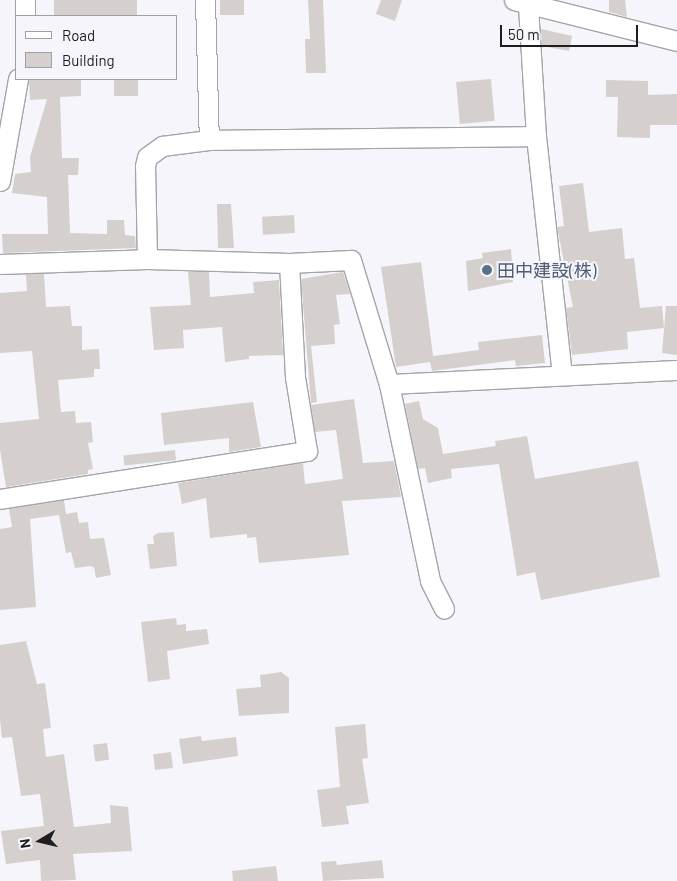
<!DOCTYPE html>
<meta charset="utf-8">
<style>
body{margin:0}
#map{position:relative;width:677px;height:881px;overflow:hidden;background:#f5f5fb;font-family:Barlow,"Noto Sans JP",sans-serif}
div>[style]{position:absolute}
.building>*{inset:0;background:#d5d0cd;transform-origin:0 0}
.roads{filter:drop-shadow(1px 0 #a4a4a9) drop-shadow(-1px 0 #a4a4a9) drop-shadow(0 1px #a4a4a9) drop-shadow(0 -1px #a4a4a9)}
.street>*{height:19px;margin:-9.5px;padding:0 9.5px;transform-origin:9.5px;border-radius:9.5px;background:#fff}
.dots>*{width:14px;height:14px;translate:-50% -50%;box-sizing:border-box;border:2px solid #f5f5fb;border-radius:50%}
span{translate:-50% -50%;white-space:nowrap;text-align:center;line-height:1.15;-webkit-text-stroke:4px #f5f5fb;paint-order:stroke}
.service-label{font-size:18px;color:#4e5e75}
.left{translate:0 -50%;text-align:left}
.legend{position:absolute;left:15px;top:15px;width:162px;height:65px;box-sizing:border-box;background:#f5f5fb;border:1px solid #9f9fa3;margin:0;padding:6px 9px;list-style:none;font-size:15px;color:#1e1e20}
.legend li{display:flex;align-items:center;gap:10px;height:25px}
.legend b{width:25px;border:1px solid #9f9fa3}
.north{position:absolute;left:15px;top:816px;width:50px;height:50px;-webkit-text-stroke:4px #f5f5fb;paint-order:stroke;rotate:261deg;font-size:14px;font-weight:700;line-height:20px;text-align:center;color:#1e1e20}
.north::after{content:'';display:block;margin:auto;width:18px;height:22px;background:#1e1e20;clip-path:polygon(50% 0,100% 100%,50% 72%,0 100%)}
.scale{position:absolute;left:500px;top:25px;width:138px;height:22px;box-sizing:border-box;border:2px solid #1e1e20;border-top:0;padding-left:6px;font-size:15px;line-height:18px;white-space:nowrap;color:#1e1e20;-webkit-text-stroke:4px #f5f5fb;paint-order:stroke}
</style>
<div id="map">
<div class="building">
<i style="left:54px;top:0;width:83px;height:15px"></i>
<i style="left:220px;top:0;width:24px;height:15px"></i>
<i style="clip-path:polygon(308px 0,323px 0,326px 73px,306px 73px,305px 39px,310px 39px)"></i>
<i style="clip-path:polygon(381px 0,402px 0,395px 21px,376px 14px)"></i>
<i style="clip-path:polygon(609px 0,625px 0,627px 17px,609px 12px)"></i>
<i style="clip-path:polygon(541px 29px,572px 36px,569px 51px,542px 46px)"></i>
<i style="clip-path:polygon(29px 79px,81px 79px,81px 96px,60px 97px,62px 158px,79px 158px,78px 175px,68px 175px,70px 233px,107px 234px,107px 220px,124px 220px,125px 235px,135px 236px,136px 248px,3px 253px,2px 234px,48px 234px,47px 197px,12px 193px,15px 174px,31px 172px,30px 157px,47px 99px,30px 100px)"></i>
<i style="left:114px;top:79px;width:24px;height:17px"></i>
<i style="left:491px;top:79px;width:42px;height:35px;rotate:85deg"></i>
<i style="clip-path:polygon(606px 80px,648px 81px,648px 95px,677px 94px,677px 125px,650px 125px,650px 138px,617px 137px,618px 97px,606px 97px)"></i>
<i style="clip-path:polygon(583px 183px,589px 232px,622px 228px,625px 259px,634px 258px,640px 308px,662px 306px,664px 328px,627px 332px,628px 349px,572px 355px,566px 308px,573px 307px,557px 227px,564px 226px,559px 186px)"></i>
<i style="clip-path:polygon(217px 204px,231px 204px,234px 248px,218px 248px)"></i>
<i style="left:294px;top:215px;width:18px;height:32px;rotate:87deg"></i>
<i style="clip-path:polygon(511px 249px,513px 282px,468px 291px,466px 261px,483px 258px,482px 253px)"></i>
<i style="clip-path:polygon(421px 262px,433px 356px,479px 350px,478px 342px,542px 335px,545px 363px,516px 366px,515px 360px,432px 371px,430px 362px,396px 367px,381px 267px)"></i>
<i style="clip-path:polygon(188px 272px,209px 272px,210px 297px,254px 293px,253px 282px,279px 280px,283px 355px,249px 356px,249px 359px,225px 362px,222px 327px,183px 330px,184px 348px,154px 350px,150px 307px,191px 305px)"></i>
<i style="clip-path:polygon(343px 272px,350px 294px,336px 295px,340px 324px,334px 325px,335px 344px,311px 346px,317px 402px,311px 403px,301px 279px)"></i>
<i style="clip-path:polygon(26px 274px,44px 274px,46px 307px,70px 306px,72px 326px,82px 326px,82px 350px,99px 349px,100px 369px,94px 369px,94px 377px,58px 380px,61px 412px,75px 411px,76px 423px,91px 422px,93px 442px,88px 443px,93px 469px,88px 470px,88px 474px,6px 487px,0 450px,0 423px,39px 419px,32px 351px,0 353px,0 293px,27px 291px)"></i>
<i style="clip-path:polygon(666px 306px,677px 306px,677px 355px,662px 353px)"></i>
<i style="clip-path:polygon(354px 399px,363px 463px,394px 461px,401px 497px,342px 501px,349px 555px,259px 563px,256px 537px,247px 538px,247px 534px,210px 538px,206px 498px,182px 504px,178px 483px,303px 463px,305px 484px,343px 479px,336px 430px,315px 432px,311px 405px)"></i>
<i style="clip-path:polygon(419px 401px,423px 419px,438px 428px,443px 454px,496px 446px,495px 441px,527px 436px,535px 479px,638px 461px,660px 577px,541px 600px,535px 572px,517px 576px,499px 464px,451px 469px,452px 478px,428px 483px,425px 468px,418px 469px,405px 404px)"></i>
<i style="clip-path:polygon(253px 402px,261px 447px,229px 452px,229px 438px,164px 445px,161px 413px)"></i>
<i style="left:175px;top:450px;width:10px;height:52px;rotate:84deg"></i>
<i style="clip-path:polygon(64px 500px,66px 514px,77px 512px,79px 523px,88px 522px,90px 539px,104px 538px,111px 575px,96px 578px,94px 567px,90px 566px,75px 568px,71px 552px,66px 553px,59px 515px,30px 519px,36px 607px,0 610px,0 529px,12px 527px,9px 509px)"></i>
<i style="clip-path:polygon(174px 532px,177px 566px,150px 569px,147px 544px,154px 544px,153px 536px,158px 533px)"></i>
<i style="clip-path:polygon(176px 618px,177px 625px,186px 624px,186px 631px,207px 629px,209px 644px,167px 651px,170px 679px,148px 682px,141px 622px)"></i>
<i style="clip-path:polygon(26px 641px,37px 684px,45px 683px,51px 728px,43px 729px,46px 757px,64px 754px,74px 827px,111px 823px,110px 805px,128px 807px,132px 851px,73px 854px,76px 880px,41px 881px,40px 860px,6px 864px,1px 831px,44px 826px,40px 794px,21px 796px,12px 737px,2px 738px,0 720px,0 645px)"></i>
<i style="clip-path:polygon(281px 672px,289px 678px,289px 713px,239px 716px,236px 689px,261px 687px,260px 675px)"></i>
<i style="clip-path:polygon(365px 724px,368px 758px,362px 759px,369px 803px,346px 806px,349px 824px,322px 827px,317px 790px,340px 787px,335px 727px)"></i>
<i style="clip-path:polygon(201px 736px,202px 741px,236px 737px,238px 756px,183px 764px,179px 739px)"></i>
<i style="left:107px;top:743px;width:17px;height:14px;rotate:83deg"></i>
<i style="left:171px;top:752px;width:16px;height:18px;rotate:83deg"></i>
<i style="clip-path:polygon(382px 860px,384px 878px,323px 881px,321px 862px,336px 861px,337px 865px)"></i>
<i style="clip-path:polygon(276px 866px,278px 881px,233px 881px,232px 871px)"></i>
</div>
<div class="roads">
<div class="street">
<i style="left:205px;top:0;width:140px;rotate:88.4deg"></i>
<i style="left:514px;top:0;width:168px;rotate:14.1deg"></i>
<i style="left:528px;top:6px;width:130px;rotate:86.5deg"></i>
<i style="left:536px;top:136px;width:239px;rotate:83.8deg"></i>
<i style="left:25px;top:16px;width:16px;rotate:-90deg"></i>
<i style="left:0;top:181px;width:104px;rotate:-80deg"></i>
<i style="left:147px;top:259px;width:93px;rotate:-91.2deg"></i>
<i style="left:145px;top:166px;width:9px;rotate:-77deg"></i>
<i style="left:147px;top:157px;width:19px;rotate:-36deg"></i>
<i style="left:162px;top:146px;width:47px;rotate:-7.3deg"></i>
<i style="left:209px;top:140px;width:327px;rotate:-0.7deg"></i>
<i style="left:0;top:264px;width:147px;rotate:-1.9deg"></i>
<i style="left:147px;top:259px;width:142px;rotate:1.6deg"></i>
<i style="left:289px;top:263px;width:62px;rotate:-2.8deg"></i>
<i style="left:351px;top:260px;width:130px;rotate:73deg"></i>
<i style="left:389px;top:384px;width:288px;rotate:-2.8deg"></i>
<i style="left:389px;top:384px;width:201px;rotate:78.2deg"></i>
<i style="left:430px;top:581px;width:31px;rotate:63deg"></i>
<i style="left:0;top:499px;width:311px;rotate:-8.9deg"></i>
<i style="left:307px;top:451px;width:75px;rotate:-99.2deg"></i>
<i style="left:295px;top:377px;width:114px;rotate:-93deg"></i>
</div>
</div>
<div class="dots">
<i style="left:487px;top:270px;background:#5c6f8a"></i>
</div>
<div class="service-label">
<span class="left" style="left:497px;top:270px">田中建設(株)</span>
</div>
<ul class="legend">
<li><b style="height:6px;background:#fff"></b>Road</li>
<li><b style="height:14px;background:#d5d0cd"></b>Building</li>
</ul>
<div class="north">N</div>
<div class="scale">50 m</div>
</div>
